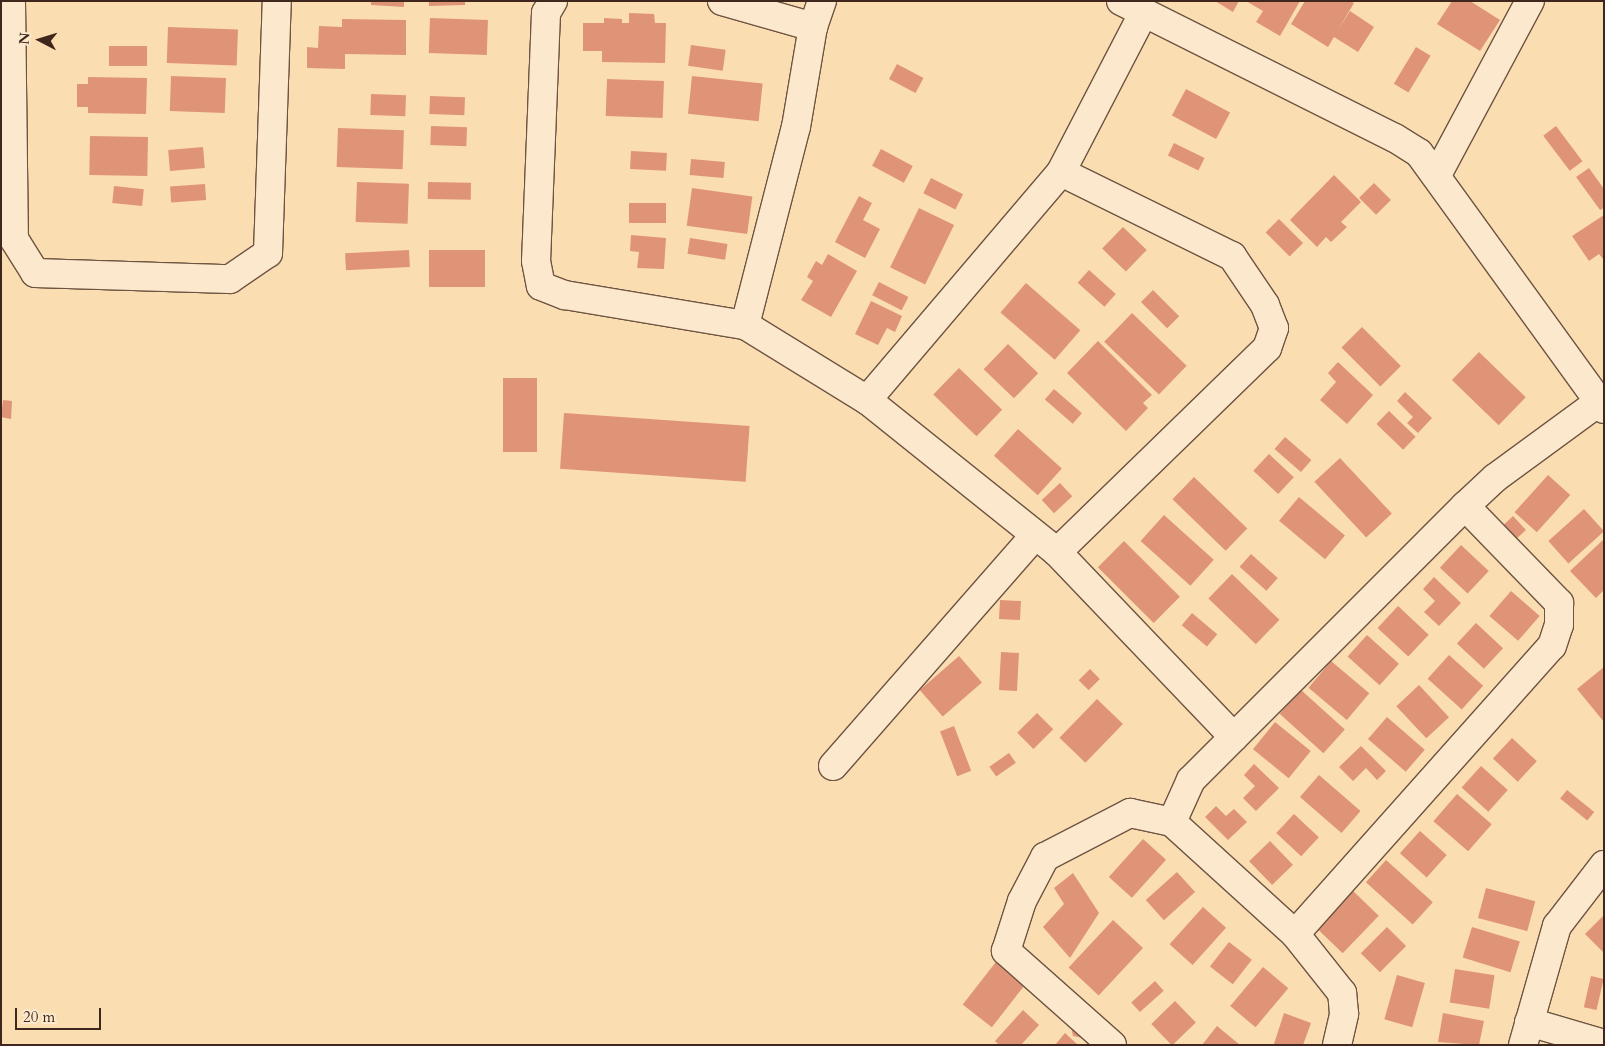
<!DOCTYPE html>
<style>
body{margin:0}
#map{position:relative;width:1605px;height:1046px;overflow:hidden;background:#fbddb2;font-family:Cardo,serif}
div>[style]{position:absolute}
.building>*{inset:0;background:#e09477;transform-origin:0 0}
.roads{filter:drop-shadow(1px 0 #6e5442) drop-shadow(-1px 0 #6e5442) drop-shadow(0 1px #6e5442) drop-shadow(0 -1px #6e5442)}
.street>*{height:28px;margin:-14px;padding:0 14px;transform-origin:14px;border-radius:14px;background:#fce9cd}
.secondary>*{height:28px;margin:-14px;padding:0 14px;transform-origin:14px;border-radius:14px;background:#fce9cd}
span{translate:-50% -50%;white-space:nowrap;text-align:center;line-height:1.15;-webkit-text-stroke:4.5px #fce9cd;paint-order:stroke}
.frame{position:absolute;inset:0;border:2px solid #3f271d;pointer-events:none}
.north{position:absolute;left:15px;top:15px;width:50px;height:50px;-webkit-text-stroke:4px #fce9cd;paint-order:stroke;rotate:275deg;font-size:14px;font-weight:700;line-height:20px;text-align:center;color:#3f271d}
.north::after{content:'';display:block;margin:auto;width:18px;height:22px;background:#3f271d;clip-path:polygon(50% 0,100% 100%,50% 72%,0 100%)}
.scale{position:absolute;left:15px;top:1008px;width:86px;height:22px;box-sizing:border-box;border:2px solid #3f271d;border-top:0;padding-left:6px;font-size:15px;line-height:18px;white-space:nowrap;color:#3f271d;-webkit-text-stroke:4px #fce9cd;paint-order:stroke}
</style>
<div id="map">
<div class="building">
<i style="clip-path:polygon(371px 1px,404px 1px,404px 7px,371px 5px)"></i>
<i style="clip-path:polygon(429px 1px,465px 1px,465px 5px,429px 6px)"></i>
<i style="clip-path:polygon(1215px 1px,1239px 1px,1233px 12px)"></i>
<i style="clip-path:polygon(1246px 1px,1300px 1px,1280px 36px,1256px 22px,1263px 11px)"></i>
<i style="clip-path:polygon(1305px 1px,1350px 1px,1354px 3px,1338px 30px,1350px 11px,1374px 27px,1358px 52px,1334px 37px,1328px 47px,1291px 24px)"></i>
<i style="clip-path:polygon(1452px 1px,1470px 1px,1500px 20px,1480px 51px,1437px 24px)"></i>
<i style="clip-path:polygon(629px 13px,654px 14px,655px 23px,666px 23px,665px 63px,602px 62px,602px 51px,583px 51px,583px 23px,604px 23px,604px 18px,622px 19px,622px 23px,629px 23px)"></i>
<i style="left:430px;top:18px;width:58px;height:35px;rotate:2deg"></i>
<i style="clip-path:polygon(342px 19px,406px 20px,406px 55px,345px 54px,345px 69px,307px 68px,307px 47px,318px 48px,319px 26px,342px 27px)"></i>
<i style="left:168px;top:27px;width:70px;height:36px;rotate:2deg"></i>
<i style="left:691px;top:45px;width:35px;height:21px;rotate:8deg"></i>
<i style="left:109px;top:46px;width:38px;height:20px"></i>
<i style="left:1416px;top:47px;width:17px;height:43px;rotate:31deg"></i>
<i style="left:897px;top:64px;width:30px;height:17px;rotate:28deg"></i>
<i style="left:171px;top:76px;width:55px;height:35px;rotate:2deg"></i>
<i style="left:692px;top:76px;width:71px;height:38px;rotate:6deg"></i>
<i style="clip-path:polygon(88px 77px,147px 78px,146px 114px,88px 113px,88px 107px,77px 107px,77px 84px,88px 84px)"></i>
<i style="left:607px;top:79px;width:57px;height:37px;rotate:2deg"></i>
<i style="left:1186px;top:89px;width:50px;height:30px;rotate:28deg"></i>
<i style="left:371px;top:94px;width:35px;height:21px;rotate:2deg"></i>
<i style="left:430px;top:96px;width:35px;height:18px;rotate:2deg"></i>
<i style="left:431px;top:126px;width:36px;height:19px;rotate:2deg"></i>
<i style="left:1556px;top:126px;width:44px;height:16px;rotate:53deg"></i>
<i style="left:338px;top:128px;width:66px;height:39px;rotate:2deg"></i>
<i style="left:90px;top:136px;width:58px;height:39px;rotate:1deg"></i>
<i style="left:1174px;top:143px;width:34px;height:14px;rotate:26deg"></i>
<i style="left:203px;top:147px;width:21px;height:35px;rotate:85deg"></i>
<i style="left:881px;top:149px;width:36px;height:19px;rotate:28deg"></i>
<i style="left:631px;top:151px;width:36px;height:18px;rotate:3deg"></i>
<i style="left:691px;top:159px;width:34px;height:16px;rotate:5deg"></i>
<i style="clip-path:polygon(1589px 168px,1604px 189px,1604px 208px,1600px 210px,1576px 177px)"></i>
<i style="clip-path:polygon(1334px 175px,1361px 202px,1341px 222px,1347px 227px,1331px 242px,1326px 237px,1317px 247px,1290px 220px)"></i>
<i style="left:931px;top:178px;width:36px;height:17px;rotate:27deg"></i>
<i style="left:357px;top:182px;width:52px;height:40px;rotate:2deg"></i>
<i style="left:428px;top:182px;width:43px;height:17px;rotate:1deg"></i>
<i style="left:1374px;top:183px;width:24px;height:21px;rotate:45deg"></i>
<i style="left:205px;top:184px;width:16px;height:35px;rotate:86deg"></i>
<i style="left:114px;top:186px;width:30px;height:17px;rotate:6deg"></i>
<i style="left:692px;top:188px;width:61px;height:38px;rotate:8deg"></i>
<i style="clip-path:polygon(859px 196px,872px 203px,863px 220px,880px 229px,865px 258px,835px 242px)"></i>
<i style="left:629px;top:203px;width:37px;height:20px"></i>
<i style="left:919px;top:208px;width:39px;height:66px;rotate:26deg"></i>
<i style="clip-path:polygon(1604px 215px,1604px 260px,1599px 254px,1589px 261px,1572px 236px)"></i>
<i style="left:1279px;top:219px;width:34px;height:19px;rotate:45deg"></i>
<i style="left:1123px;top:227px;width:33px;height:30px;rotate:44deg"></i>
<i style="clip-path:polygon(631px 235px,666px 238px,664px 269px,637px 268px,639px 252px,630px 251px)"></i>
<i style="left:690px;top:238px;width:38px;height:16px;rotate:9deg"></i>
<i style="left:409px;top:250px;width:17px;height:64px;rotate:87deg"></i>
<i style="left:429px;top:250px;width:56px;height:37px"></i>
<i style="clip-path:polygon(828px 254px,857px 271px,831px 317px,801px 300px,813px 281px,807px 277px,816px 261px,822px 265px)"></i>
<i style="left:1089px;top:270px;width:36px;height:17px;rotate:42deg"></i>
<i style="left:879px;top:282px;width:33px;height:15px;rotate:27deg"></i>
<i style="left:1026px;top:283px;width:72px;height:39px;rotate:41deg"></i>
<i style="left:1153px;top:290px;width:37px;height:17px;rotate:45deg"></i>
<i style="clip-path:polygon(871px 301px,902px 316px,895px 332px,887px 328px,878px 345px,855px 334px)"></i>
<i style="left:1132px;top:313px;width:76px;height:40px;rotate:44deg"></i>
<i style="left:1362px;top:327px;width:55px;height:29px;rotate:45deg"></i>
<i style="clip-path:polygon(1098px 341px,1152px 395px,1143px 403px,1148px 408px,1126px 431px,1067px 373px)"></i>
<i style="left:1008px;top:344px;width:42px;height:35px;rotate:44deg"></i>
<i style="left:1479px;top:352px;width:65px;height:39px;rotate:44deg"></i>
<i style="clip-path:polygon(1338px 362px,1373px 395px,1347px 424px,1320px 400px,1336px 382px,1328px 373px)"></i>
<i style="left:959px;top:368px;width:60px;height:37px;rotate:44deg"></i>
<i style="left:503px;top:378px;width:34px;height:74px"></i>
<i style="left:1054px;top:389px;width:37px;height:14px;rotate:41deg"></i>
<i style="clip-path:polygon(1405px 392px,1432px 418px,1418px 433px,1407px 423px,1413px 417px,1397px 401px)"></i>
<i style="clip-path:polygon(3px 400px,12px 401px,11px 419px,1px 417px)"></i>
<i style="left:1389px;top:411px;width:37px;height:18px;rotate:44deg"></i>
<i style="left:564px;top:413px;width:186px;height:56px;rotate:4deg"></i>
<i style="left:1018px;top:429px;width:59px;height:36px;rotate:42deg"></i>
<i style="left:1285px;top:437px;width:35px;height:16px;rotate:41deg"></i>
<i style="left:1269px;top:454px;width:34px;height:23px;rotate:43deg"></i>
<i style="left:1340px;top:458px;width:76px;height:35px;rotate:47deg"></i>
<i style="left:1548px;top:475px;width:30px;height:50px;rotate:42deg"></i>
<i style="left:1194px;top:477px;width:74px;height:31px;rotate:44deg"></i>
<i style="left:1060px;top:483px;width:18px;height:25px;rotate:47deg"></i>
<i style="left:1299px;top:497px;width:60px;height:31px;rotate:40deg"></i>
<i style="left:1584px;top:509px;width:30px;height:48px;rotate:48deg"></i>
<i style="left:1164px;top:515px;width:67px;height:35px;rotate:42deg"></i>
<i style="left:1513px;top:516px;width:19px;height:16px;rotate:47deg"></i>
<i style="clip-path:polygon(1604px 539px,1604px 590px,1596px 598px,1570px 571px)"></i>
<i style="left:1124px;top:541px;width:79px;height:37px;rotate:45deg"></i>
<i style="left:1461px;top:545px;width:38px;height:31px;rotate:43deg"></i>
<i style="left:1251px;top:554px;width:36px;height:17px;rotate:42deg"></i>
<i style="left:1232px;top:574px;width:66px;height:34px;rotate:44deg"></i>
<i style="clip-path:polygon(1434px 577px,1461px 603px,1439px 626px,1424px 612px,1435px 601px,1423px 589px)"></i>
<i style="left:1511px;top:591px;width:38px;height:33px;rotate:41deg"></i>
<i style="left:1000px;top:600px;width:21px;height:19px;rotate:3deg"></i>
<i style="left:1398px;top:606px;width:42px;height:30px;rotate:43deg"></i>
<i style="left:1192px;top:613px;width:33px;height:16px;rotate:40deg"></i>
<i style="left:1476px;top:623px;width:37px;height:28px;rotate:43deg"></i>
<i style="left:1367px;top:635px;width:43px;height:29px;rotate:42deg"></i>
<i style="left:1001px;top:652px;width:18px;height:38px;rotate:3deg"></i>
<i style="left:1449px;top:655px;width:46px;height:32px;rotate:42deg"></i>
<i style="left:959px;top:656px;width:35px;height:52px;rotate:49deg"></i>
<i style="left:1331px;top:661px;width:50px;height:35px;rotate:40deg"></i>
<i style="clip-path:polygon(1604px 667px,1604px 722px,1577px 689px)"></i>
<i style="left:1090px;top:669px;width:14px;height:16px;rotate:45deg"></i>
<i style="left:1419px;top:685px;width:44px;height:31px;rotate:47deg"></i>
<i style="left:1301px;top:690px;width:59px;height:32px;rotate:42deg"></i>
<i style="left:1097px;top:699px;width:36px;height:54px;rotate:44deg"></i>
<i style="left:1037px;top:713px;width:23px;height:28px;rotate:45deg"></i>
<i style="left:1387px;top:717px;width:50px;height:29px;rotate:41deg"></i>
<i style="left:1275px;top:722px;width:46px;height:35px;rotate:39deg"></i>
<i style="left:954px;top:726px;width:48px;height:15px;rotate:69deg"></i>
<i style="left:1512px;top:738px;width:34px;height:28px;rotate:43deg"></i>
<i style="clip-path:polygon(1361px 746px,1386px 771px,1377px 780px,1366px 768px,1353px 781px,1339px 767px)"></i>
<i style="left:1009px;top:753px;width:12px;height:24px;rotate:55deg"></i>
<i style="clip-path:polygon(1254px 764px,1279px 788px,1256px 811px,1243px 798px,1255px 786px,1244px 775px)"></i>
<i style="left:1481px;top:766px;width:36px;height:29px;rotate:42deg"></i>
<i style="left:1319px;top:775px;width:55px;height:29px;rotate:41deg"></i>
<i style="left:1567px;top:790px;width:35px;height:11px;rotate:39deg"></i>
<i style="left:1457px;top:794px;width:46px;height:36px;rotate:41deg"></i>
<i style="clip-path:polygon(1216px 806px,1226px 816px,1234px 809px,1247px 822px,1228px 840px,1205px 817px)"></i>
<i style="left:1294px;top:814px;width:34px;height:26px;rotate:43deg"></i>
<i style="left:1420px;top:831px;width:36px;height:30px;rotate:42deg"></i>
<i style="left:1143px;top:839px;width:31px;height:51px;rotate:42deg"></i>
<i style="left:1270px;top:841px;width:33px;height:29px;rotate:46deg"></i>
<i style="left:1386px;top:860px;width:63px;height:30px;rotate:42deg"></i>
<i style="left:1177px;top:872px;width:27px;height:42px;rotate:48deg"></i>
<i style="clip-path:polygon(1073px 873px,1099px 913px,1070px 958px,1043px 927px,1064px 904px,1054px 888px)"></i>
<i style="left:1350px;top:888px;width:40px;height:52px;rotate:44deg"></i>
<i style="left:1486px;top:888px;width:51px;height:31px;rotate:15deg"></i>
<i style="left:1203px;top:907px;width:31px;height:50px;rotate:42deg"></i>
<i style="clip-path:polygon(1604px 915px,1604px 953px,1585px 934px)"></i>
<i style="left:1113px;top:920px;width:41px;height:65px;rotate:43deg"></i>
<i style="left:1387px;top:927px;width:27px;height:37px;rotate:45deg"></i>
<i style="left:1472px;top:927px;width:50px;height:32px;rotate:17deg"></i>
<i style="left:1229px;top:942px;width:29px;height:31px;rotate:38deg"></i>
<i style="left:999px;top:958px;width:37px;height:59px;rotate:38deg"></i>
<i style="left:1263px;top:967px;width:33px;height:51px;rotate:40deg"></i>
<i style="left:1455px;top:969px;width:40px;height:34px;rotate:9deg"></i>
<i style="left:1397px;top:975px;width:29px;height:46px;rotate:16deg"></i>
<i style="left:1591px;top:976px;width:13px;height:32px;rotate:13deg"></i>
<i style="left:1155px;top:981px;width:13px;height:32px;rotate:48deg"></i>
<i style="left:1175px;top:1001px;width:30px;height:33px;rotate:46deg"></i>
<i style="clip-path:polygon(1023px 1010px,1039px 1025px,1021px 1045px,999px 1045px,995px 1041px)"></i>
<i style="clip-path:polygon(1284px 1013px,1311px 1023px,1303px 1045px,1274px 1044px)"></i>
<i style="clip-path:polygon(1443px 1013px,1484px 1021px,1479px 1045px,1438px 1042px)"></i>
<i style="clip-path:polygon(1217px 1026px,1240px 1045px,1202px 1045px)"></i>
<i style="clip-path:polygon(1071px 1027px,1083px 1038px,1073px 1036px)"></i>
<i style="clip-path:polygon(1065px 1033px,1078px 1045px,1055px 1045px)"></i>
</div>
<div class="roads">
<div class="street">
<i style="left:11px;top:1px;width:238px;rotate:89.3deg"></i>
<i style="left:14px;top:239px;width:40px;rotate:58deg"></i>
<i style="left:35px;top:273px;width:195px;rotate:1.8deg"></i>
<i style="left:230px;top:279px;width:46px;rotate:-34.4deg"></i>
<i style="left:268px;top:253px;width:252px;rotate:-88deg"></i>
<i style="left:553px;top:1px;width:14px;rotate:120deg"></i>
<i style="left:546px;top:13px;width:248px;rotate:92.3deg"></i>
<i style="left:536px;top:261px;width:25px;rotate:79deg"></i>
<i style="left:541px;top:286px;width:26px;rotate:21deg"></i>
<i style="left:565px;top:295px;width:182px;rotate:9.5deg"></i>
<i style="left:745px;top:325px;width:204px;rotate:-75.6deg"></i>
<i style="left:796px;top:127px;width:101px;rotate:-80.4deg"></i>
<i style="left:813px;top:27px;width:28px;rotate:-71deg"></i>
<i style="left:722px;top:1px;width:95px;rotate:15.9deg"></i>
<i style="left:1061px;top:172px;width:191px;rotate:26.2deg"></i>
<i style="left:1232px;top:256px;width:59px;rotate:56deg"></i>
<i style="left:1265px;top:305px;width:25px;rotate:69deg"></i>
<i style="left:1274px;top:328px;width:21px;rotate:109deg"></i>
<i style="left:1267px;top:348px;width:293px;rotate:135.8deg"></i>
<i style="left:1057px;top:552px;width:243px;rotate:-141.3deg"></i>
<i style="left:867px;top:400px;width:299px;rotate:-49.6deg"></i>
<i style="left:1061px;top:172px;width:180px;rotate:-62.6deg"></i>
<i style="left:1437px;top:175px;width:197px;rotate:-61.9deg"></i>
<i style="left:745px;top:325px;width:143px;rotate:31.6deg"></i>
<i style="left:1057px;top:552px;width:256px;rotate:46.3deg"></i>
<i style="left:833px;top:766px;width:307px;rotate:-48.8deg"></i>
<i style="left:1295px;top:934px;width:386px;rotate:-48.3deg"></i>
<i style="left:1552px;top:646px;width:22px;rotate:-72deg"></i>
<i style="left:1559px;top:625px;width:22px;rotate:-90deg"></i>
<i style="left:1559px;top:603px;width:135px;rotate:-134.1deg"></i>
<i style="left:1529px;top:1022px;width:78px;rotate:16.3deg"></i>
<i style="left:1112px;top:1045px;width:142px;rotate:-138.4deg"></i>
<i style="left:1006px;top:951px;width:52px;rotate:-72.3deg"></i>
<i style="left:1022px;top:901px;width:50px;rotate:-62.4deg"></i>
<i style="left:1045px;top:857px;width:96px;rotate:-27.4deg"></i>
<i style="left:1130px;top:813px;width:43px;rotate:12.1deg"></i>
<i style="left:1337px;top:1045px;width:32px;rotate:-77deg"></i>
<i style="left:1344px;top:1014px;width:21px;rotate:-95deg"></i>
<i style="left:1342px;top:993px;width:75px;rotate:-128.5deg"></i>
<i style="left:1295px;top:934px;width:166px;rotate:-137.7deg"></i>
<i style="left:1172px;top:822px;width:46px;rotate:-65.7deg"></i>
<i style="left:1191px;top:780px;width:387px;rotate:-45deg"></i>
<i style="left:1465px;top:506px;width:41px;rotate:-43deg"></i>
<i style="left:1495px;top:478px;width:129px;rotate:-36.2deg"></i>
<i style="left:1523px;top:1045px;width:124px;rotate:-74.1deg"></i>
<i style="left:1557px;top:926px;width:77px;rotate:-52.4deg"></i>
</div>
<div class="secondary">
<i style="left:1121px;top:1px;width:306px;rotate:26.6deg"></i>
<i style="left:1395px;top:138px;width:28px;rotate:32deg"></i>
<i style="left:1419px;top:153px;width:316px;rotate:54.1deg"></i>
</div>
</div>
<div class="frame"></div>
<div class="north">N</div>
<div class="scale">20 m</div>
</div>
